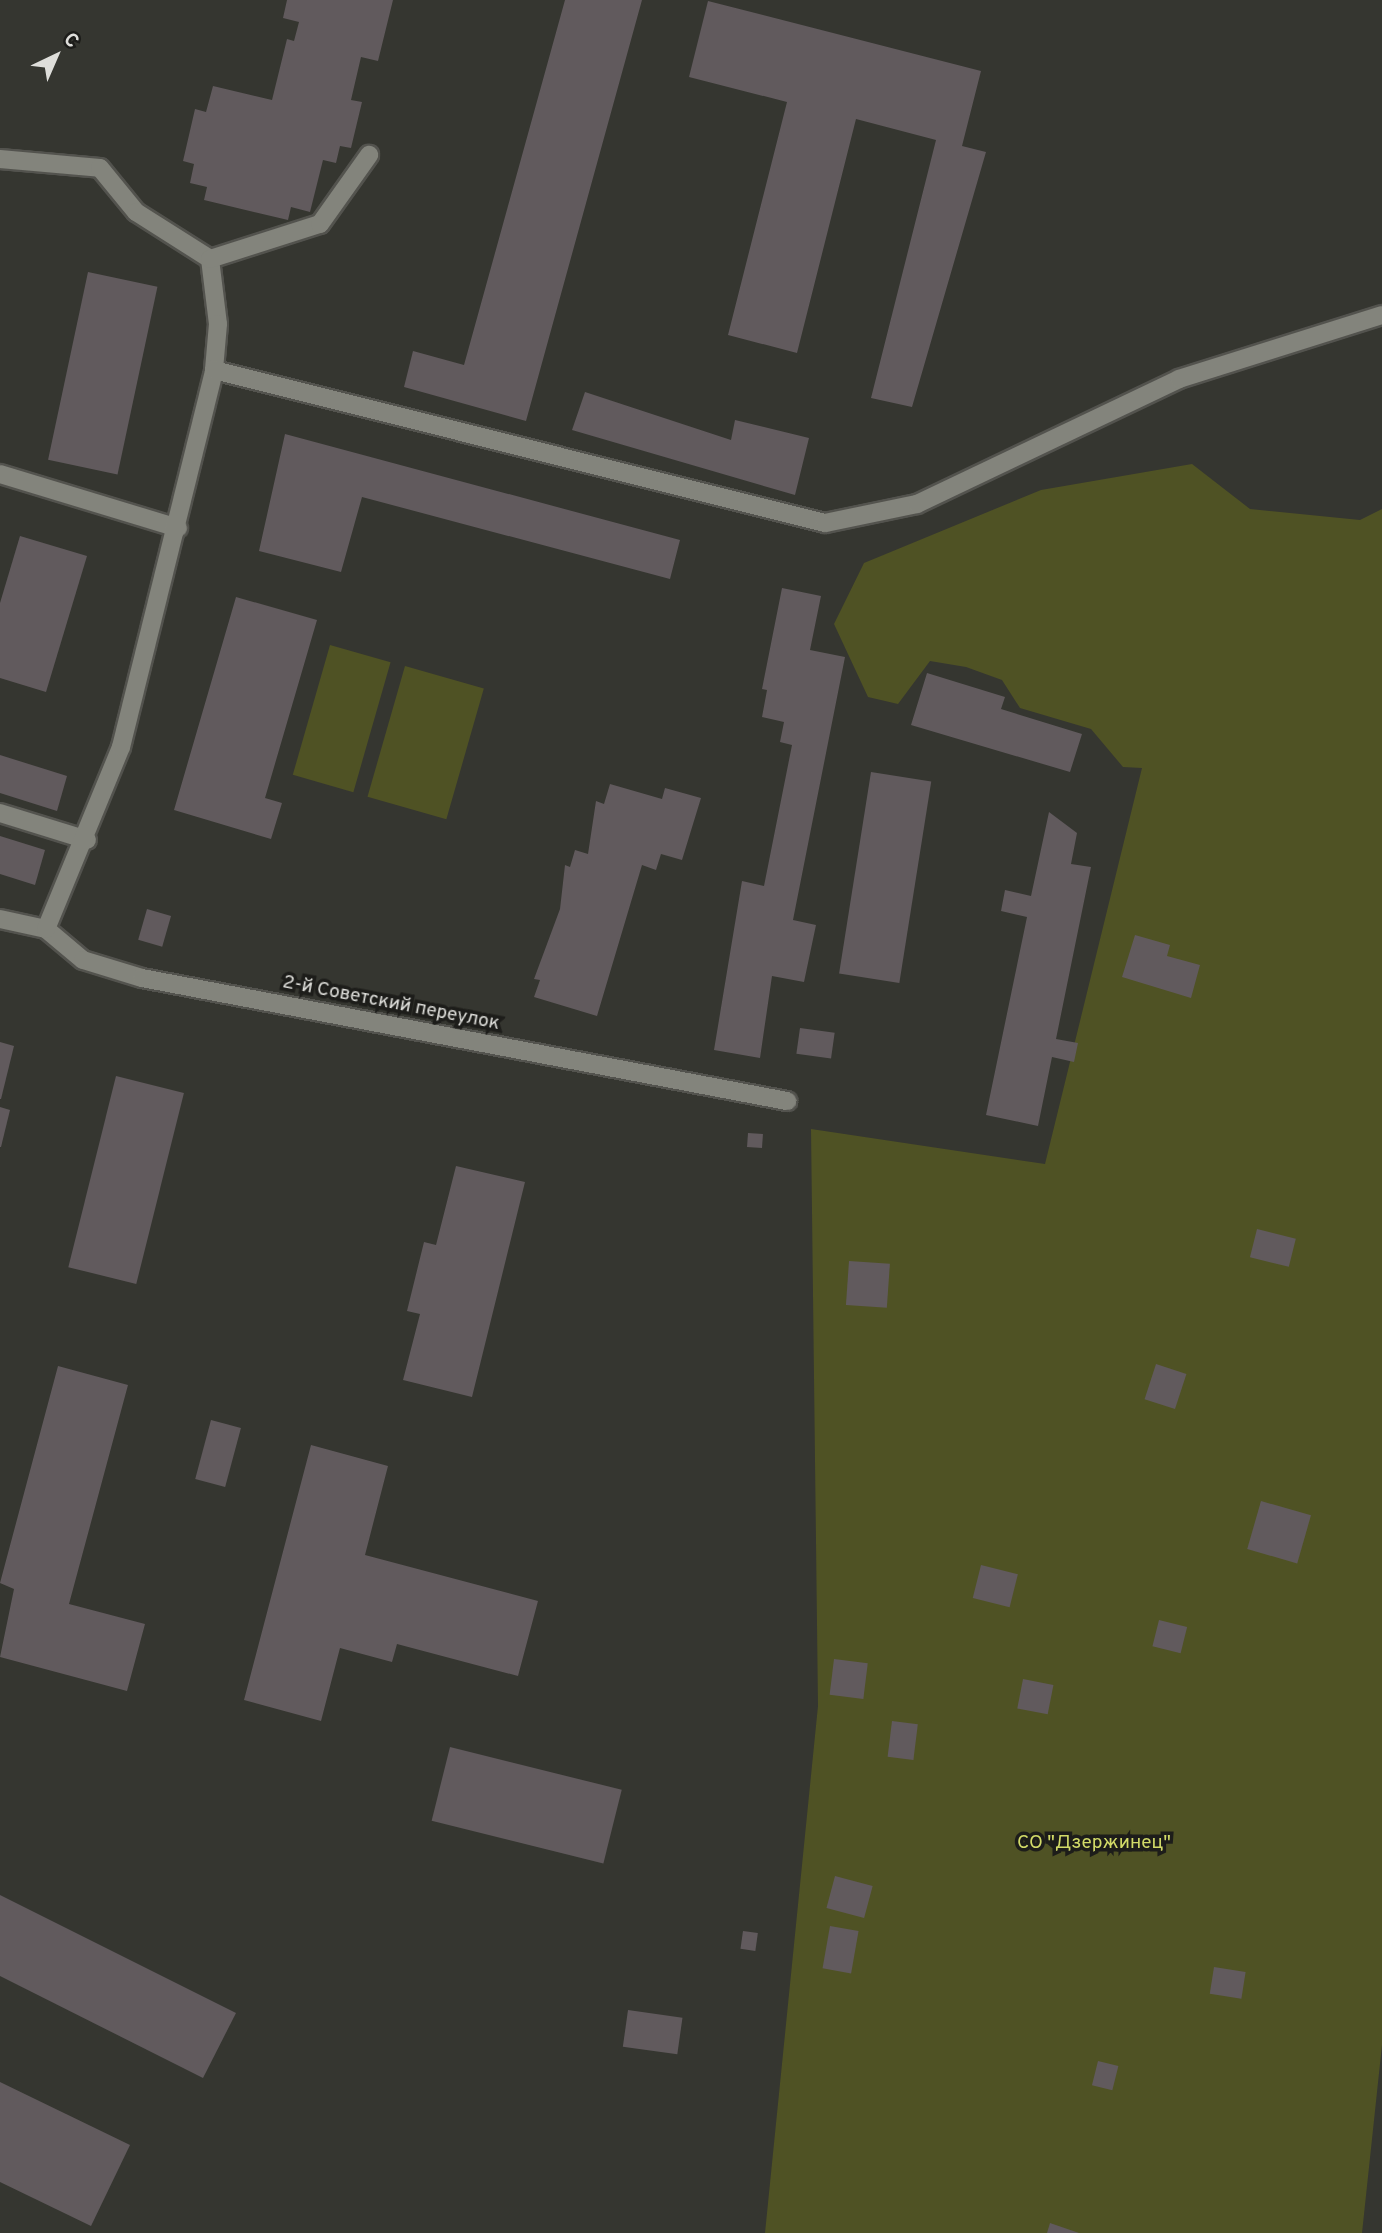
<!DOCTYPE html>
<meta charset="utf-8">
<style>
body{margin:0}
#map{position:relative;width:1382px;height:2233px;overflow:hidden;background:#353630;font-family:Overpass,sans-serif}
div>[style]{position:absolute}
.green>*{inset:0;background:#4f5224;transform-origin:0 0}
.building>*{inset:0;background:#615a5d;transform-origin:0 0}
.roads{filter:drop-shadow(2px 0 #53534e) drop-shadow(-2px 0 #53534e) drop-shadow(0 2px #53534e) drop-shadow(0 -2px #53534e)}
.lane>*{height:18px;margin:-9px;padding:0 9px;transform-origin:9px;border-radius:9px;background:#83847c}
.street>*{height:18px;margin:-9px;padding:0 9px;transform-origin:9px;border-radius:9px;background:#83847c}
span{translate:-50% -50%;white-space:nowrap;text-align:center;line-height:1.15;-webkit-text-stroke:7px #1d1d1a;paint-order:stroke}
.street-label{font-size:19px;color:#dededa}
.park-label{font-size:19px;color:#d2db68}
.north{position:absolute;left:21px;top:21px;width:70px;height:70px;-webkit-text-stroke:5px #1d1d1a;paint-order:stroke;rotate:44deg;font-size:19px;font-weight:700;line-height:28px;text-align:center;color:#dededa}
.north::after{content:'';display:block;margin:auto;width:24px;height:32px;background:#dededa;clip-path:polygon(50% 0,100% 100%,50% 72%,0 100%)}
</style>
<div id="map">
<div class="green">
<i style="clip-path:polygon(1192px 464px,1250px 509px,1360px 520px,1382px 509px,1382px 2045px,1362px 2233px,765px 2233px,818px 1706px,811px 1129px,1045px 1164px,1142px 768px,1123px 767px,1091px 729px,1020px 708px,1002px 680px,966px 667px,930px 661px,898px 704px,868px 697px,834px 624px,864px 563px,1041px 490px)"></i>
<i style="left:330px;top:645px;width:63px;height:135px;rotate:16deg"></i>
<i style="left:405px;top:666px;width:82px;height:136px;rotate:16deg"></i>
</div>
<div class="building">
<i style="clip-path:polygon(287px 0,393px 0,378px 61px,361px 57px,351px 100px,362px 102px,351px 148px,340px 146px,336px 163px,323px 160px,310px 212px,291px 207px,288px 220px,204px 200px,207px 187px,190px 183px,194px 164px,183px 161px,195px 109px,206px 112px,213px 86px,272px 100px,287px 39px,294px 41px,299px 22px,283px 18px)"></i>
<i style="clip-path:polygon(565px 0,642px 0,526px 421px,404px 387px,413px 351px,464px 365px)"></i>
<i style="clip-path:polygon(708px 1px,981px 71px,962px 146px,986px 152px,912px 407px,871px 398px,936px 140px,856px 119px,797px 353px,728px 335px,787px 102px,689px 77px)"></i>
<i style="left:88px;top:272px;width:71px;height:192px;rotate:12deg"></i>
<i style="clip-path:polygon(585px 392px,731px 440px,735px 420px,809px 438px,795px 495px,572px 430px)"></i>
<i style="clip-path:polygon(285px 434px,680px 540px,670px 579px,362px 497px,341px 572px,259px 551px)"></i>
<i style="clip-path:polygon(20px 536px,87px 556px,46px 692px,0 678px,0 603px)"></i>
<i style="clip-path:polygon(782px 588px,821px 596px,810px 650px,845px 657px,793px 920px,816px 925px,804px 982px,772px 976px,760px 1058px,714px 1050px,742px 881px,764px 886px,792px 745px,780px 742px,784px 722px,762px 717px,767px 690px,762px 689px)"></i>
<i style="clip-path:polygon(236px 597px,317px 620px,265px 798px,282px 803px,271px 839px,174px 810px)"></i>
<i style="clip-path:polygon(927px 673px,1005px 697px,1001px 709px,1082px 734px,1070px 772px,911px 725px)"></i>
<i style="clip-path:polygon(0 755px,67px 776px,57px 811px,0 793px)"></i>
<i style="left:871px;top:772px;width:61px;height:204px;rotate:9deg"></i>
<i style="clip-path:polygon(610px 784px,662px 799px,665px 788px,701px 798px,682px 860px,661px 854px,656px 870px,642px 865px,597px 1016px,534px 997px,540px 980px,534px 979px,560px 909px,565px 865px,570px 867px,575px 850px,588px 854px,596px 801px,604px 804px)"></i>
<i style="clip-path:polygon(1049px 812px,1077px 833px,1071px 864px,1091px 867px,1056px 1039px,1078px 1043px,1074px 1062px,1052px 1057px,1038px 1126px,986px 1115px,1027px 917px,1001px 911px,1005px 890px,1031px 896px)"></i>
<i style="clip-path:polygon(0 836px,45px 850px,35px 885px,0 874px)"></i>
<i style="left:147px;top:909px;width:25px;height:32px;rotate:16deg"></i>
<i style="clip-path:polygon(1135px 935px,1170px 945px,1167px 956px,1200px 965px,1191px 998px,1122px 977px)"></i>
<i style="left:800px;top:1028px;width:35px;height:26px;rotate:8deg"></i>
<i style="clip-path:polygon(0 1042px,14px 1046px,1px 1099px,0 1099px)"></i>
<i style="left:116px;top:1076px;width:70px;height:197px;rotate:14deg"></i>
<i style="clip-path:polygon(0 1107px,10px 1110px,1px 1147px,0 1147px)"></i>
<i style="left:748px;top:1133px;width:15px;height:14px;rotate:4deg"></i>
<i style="clip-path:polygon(456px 1166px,525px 1182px,472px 1397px,403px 1380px,420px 1314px,407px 1311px,424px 1242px,436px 1245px)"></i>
<i style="left:1257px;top:1229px;width:40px;height:29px;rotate:14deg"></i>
<i style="left:849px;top:1261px;width:41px;height:44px;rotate:4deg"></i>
<i style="left:1156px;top:1364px;width:32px;height:37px;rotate:18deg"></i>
<i style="clip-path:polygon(58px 1366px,128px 1385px,69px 1604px,145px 1624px,127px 1691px,0 1657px,14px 1589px,0 1583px)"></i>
<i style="left:211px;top:1420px;width:31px;height:61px;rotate:15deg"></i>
<i style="clip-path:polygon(311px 1445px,388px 1466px,365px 1555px,538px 1601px,518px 1676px,397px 1644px,392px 1662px,340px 1648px,321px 1721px,244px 1700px)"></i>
<i style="left:1261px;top:1501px;width:52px;height:50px;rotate:16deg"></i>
<i style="left:981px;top:1565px;width:38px;height:34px;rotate:14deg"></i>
<i style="left:1159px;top:1620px;width:29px;height:27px;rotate:14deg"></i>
<i style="left:834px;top:1659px;width:34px;height:36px;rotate:7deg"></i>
<i style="left:1023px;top:1679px;width:31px;height:30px;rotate:11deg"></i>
<i style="left:892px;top:1721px;width:26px;height:36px;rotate:7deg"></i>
<i style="left:450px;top:1747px;width:177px;height:76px;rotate:14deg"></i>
<i style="left:835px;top:1876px;width:39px;height:33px;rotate:15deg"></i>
<i style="clip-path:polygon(0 1895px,236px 2013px,203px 2078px,0 1976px)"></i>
<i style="left:830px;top:1926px;width:29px;height:43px;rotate:10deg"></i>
<i style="left:743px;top:1931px;width:15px;height:18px;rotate:8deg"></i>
<i style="left:1214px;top:1967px;width:32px;height:27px;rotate:9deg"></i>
<i style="left:628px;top:2010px;width:55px;height:37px;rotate:8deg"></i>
<i style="left:1098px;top:2061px;width:21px;height:25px;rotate:14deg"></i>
<i style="clip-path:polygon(0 2082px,130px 2145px,91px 2226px,0 2182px)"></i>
<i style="clip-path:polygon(1050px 2223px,1079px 2233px,1047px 2233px)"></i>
</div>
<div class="roads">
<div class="lane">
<i style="left:0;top:159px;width:100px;rotate:5.1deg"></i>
<i style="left:100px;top:168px;width:57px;rotate:50.7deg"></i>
<i style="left:136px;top:212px;width:88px;rotate:32.4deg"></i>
<i style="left:210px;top:259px;width:65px;rotate:83deg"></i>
<i style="left:218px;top:324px;width:46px;rotate:95deg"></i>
<i style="left:210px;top:259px;width:115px;rotate:-17.7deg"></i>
<i style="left:320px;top:224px;width:85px;rotate:-54.6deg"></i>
<i style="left:0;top:474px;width:186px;rotate:16.9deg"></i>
<i style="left:0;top:813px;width:91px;rotate:17.2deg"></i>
</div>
<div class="street">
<i style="left:0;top:919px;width:47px;rotate:12.3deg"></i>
<i style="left:46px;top:929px;width:48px;rotate:40deg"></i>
<i style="left:83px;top:960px;width:62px;rotate:17deg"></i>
<i style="left:142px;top:978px;width:657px;rotate:10.8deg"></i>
<i style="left:46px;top:929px;width:197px;rotate:-67.6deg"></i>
<i style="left:121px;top:747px;width:388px;rotate:-76.1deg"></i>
<i style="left:214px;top:370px;width:630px;rotate:14.06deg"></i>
<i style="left:825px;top:523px;width:94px;rotate:-11.7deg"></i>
<i style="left:917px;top:504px;width:290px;rotate:-25.5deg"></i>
<i style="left:1179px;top:379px;width:213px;rotate:-17.5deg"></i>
</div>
</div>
<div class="street-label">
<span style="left:391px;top:1004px;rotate:11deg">2-й Советский переулок</span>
</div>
<div class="park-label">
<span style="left:1094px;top:1844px">СО "Дзержинец"</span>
</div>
<div class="north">С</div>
</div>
